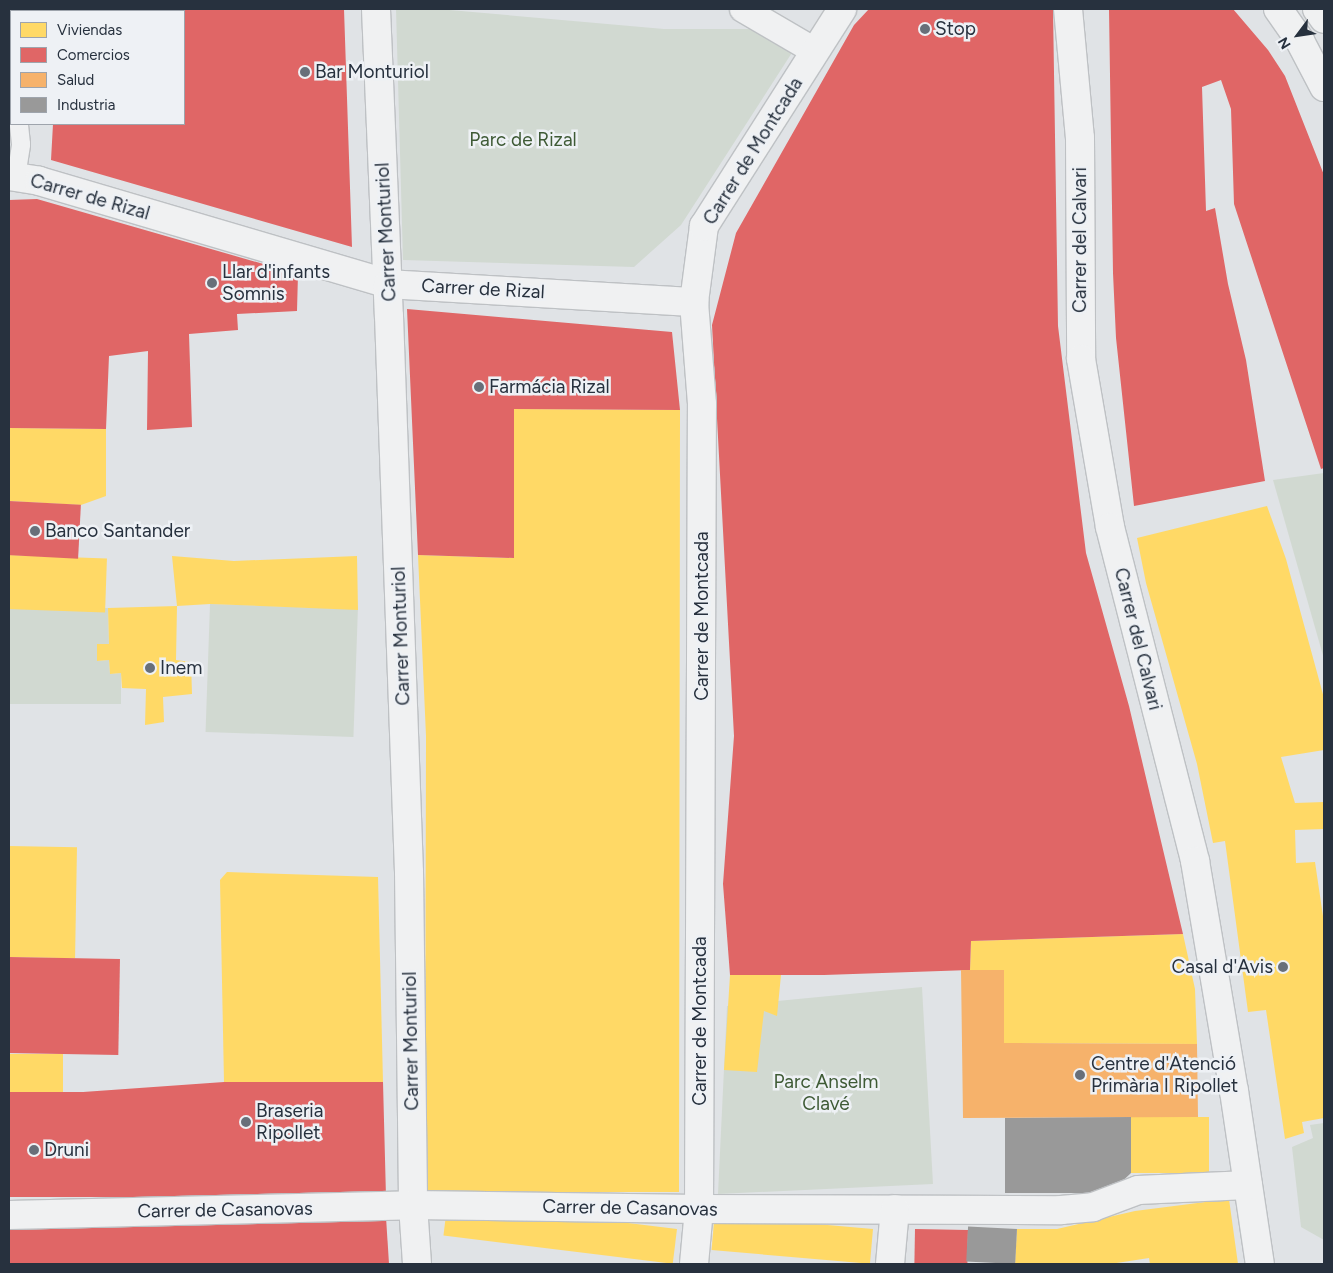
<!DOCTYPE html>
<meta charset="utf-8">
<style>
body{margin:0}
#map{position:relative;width:1333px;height:1273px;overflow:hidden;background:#e0e3e6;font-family:Figtree,sans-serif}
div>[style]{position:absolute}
.green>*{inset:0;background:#d1d9d1;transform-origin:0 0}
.homes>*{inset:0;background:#ffd966;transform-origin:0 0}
.shops>*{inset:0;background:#e06666;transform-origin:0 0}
.health>*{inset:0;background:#f6b26b}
.industry>*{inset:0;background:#999;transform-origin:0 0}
.roads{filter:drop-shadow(1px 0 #bec1c4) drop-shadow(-1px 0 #bec1c4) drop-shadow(0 1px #bec1c4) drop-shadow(0 -1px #bec1c4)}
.service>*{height:18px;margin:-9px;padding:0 9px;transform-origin:9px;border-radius:9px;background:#f0f1f2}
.pedestrian>*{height:26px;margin:-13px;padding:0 13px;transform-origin:13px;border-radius:13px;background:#f0f1f2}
.minor>*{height:28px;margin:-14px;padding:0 14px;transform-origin:14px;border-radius:14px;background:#f0f1f2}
.tertiary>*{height:28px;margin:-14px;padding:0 14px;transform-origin:14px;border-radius:14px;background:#f0f1f2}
.dots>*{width:14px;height:14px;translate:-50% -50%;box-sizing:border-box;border:2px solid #eef1f5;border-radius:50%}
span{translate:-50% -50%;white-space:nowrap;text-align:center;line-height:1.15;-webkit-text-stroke:5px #eef1f5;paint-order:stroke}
.poi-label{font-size:19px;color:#27313e}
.left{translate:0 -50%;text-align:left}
.right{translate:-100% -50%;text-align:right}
.park-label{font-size:19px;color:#3e5a35}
.street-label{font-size:19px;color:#27313e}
.frame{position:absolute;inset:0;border:10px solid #27313e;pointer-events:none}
.legend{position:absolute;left:10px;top:10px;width:175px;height:115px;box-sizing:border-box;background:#eef1f5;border:1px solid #9ea4ac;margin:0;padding:6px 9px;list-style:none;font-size:15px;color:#27313e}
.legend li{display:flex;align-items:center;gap:10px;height:25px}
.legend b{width:25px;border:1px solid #9ea4ac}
.north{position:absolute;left:1273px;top:10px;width:50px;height:50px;-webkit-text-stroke:4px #eef1f5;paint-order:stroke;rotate:239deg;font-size:14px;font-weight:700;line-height:20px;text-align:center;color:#27313e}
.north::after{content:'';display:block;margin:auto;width:18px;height:22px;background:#27313e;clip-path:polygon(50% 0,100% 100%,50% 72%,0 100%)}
</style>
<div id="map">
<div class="green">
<i style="clip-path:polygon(396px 9px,438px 9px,664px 29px,763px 29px,795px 48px,681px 225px,634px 267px,403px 260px)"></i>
<i style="clip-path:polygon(1324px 473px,1324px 659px,1273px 480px)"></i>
<i style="left:210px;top:604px;width:148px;height:128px;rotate:2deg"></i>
<i style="clip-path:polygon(108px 608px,109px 644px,97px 661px,109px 660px,110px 674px,121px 673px,121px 704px,9px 704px,9px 609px)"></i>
<i style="clip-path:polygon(922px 987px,933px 1184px,718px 1194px,727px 1006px)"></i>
<i style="clip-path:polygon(1324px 1123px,1324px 1240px,1301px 1227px,1292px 1147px,1313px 1138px,1310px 1125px)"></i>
</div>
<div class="homes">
<i style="clip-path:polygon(514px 409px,680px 410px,679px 1192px,425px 1192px,426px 736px,418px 555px,514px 558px)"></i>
<i style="clip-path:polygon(9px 428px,106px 429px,106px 496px,81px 505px,9px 501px)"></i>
<i style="clip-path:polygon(1267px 506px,1286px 559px,1324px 698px,1324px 750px,1281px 757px,1295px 803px,1324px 802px,1324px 829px,1295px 830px,1296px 863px,1315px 862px,1324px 923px,1324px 1118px,1302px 1122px,1304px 1133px,1285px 1139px,1266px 1010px,1248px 1012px,1225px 841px,1213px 843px,1197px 764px,1146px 583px,1137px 538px)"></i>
<i style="left:9px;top:555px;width:98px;height:54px;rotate:2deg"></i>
<i style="clip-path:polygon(172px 556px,234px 561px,357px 556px,358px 610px,210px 604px,177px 606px)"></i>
<i style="clip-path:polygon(177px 606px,176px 660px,191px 662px,192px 694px,163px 697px,164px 722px,145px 725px,146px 689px,122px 688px,121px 673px,110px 674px,109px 660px,97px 661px,97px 644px,109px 644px,108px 608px)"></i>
<i style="left:9px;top:846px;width:68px;height:111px;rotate:1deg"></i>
<i style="clip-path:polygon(227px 872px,378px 877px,383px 1082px,224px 1082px,220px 880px)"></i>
<i style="clip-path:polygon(1183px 934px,1195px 989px,1197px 1044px,1004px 1043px,1004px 970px,970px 970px,971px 941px)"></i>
<i style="clip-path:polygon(730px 975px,781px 975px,777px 1016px,764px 1011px,757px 1072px,724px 1070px)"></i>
<i style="left:9px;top:1054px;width:54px;height:38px"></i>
<i style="left:1131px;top:1117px;width:78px;height:56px"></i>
<i style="clip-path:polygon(1229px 1199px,1238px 1264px,1150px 1264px,1149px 1258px,1110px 1264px,1015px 1264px,1017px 1229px,1057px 1229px,1135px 1211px)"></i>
<i style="left:677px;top:1229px;width:35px;height:231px;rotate:97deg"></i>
<i style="left:873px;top:1229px;width:35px;height:159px;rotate:95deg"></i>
</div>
<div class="shops">
<i style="clip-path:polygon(9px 9px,344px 9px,352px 247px,51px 160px,53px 124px,184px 124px,184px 11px,11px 11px,11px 49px,9px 48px)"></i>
<i style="clip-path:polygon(869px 9px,1053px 9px,1058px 326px,1086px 553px,1129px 706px,1183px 934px,971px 941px,970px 970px,824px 975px,730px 975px,723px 884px,734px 736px,712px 325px,736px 233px,854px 25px)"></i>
<i style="clip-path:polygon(1109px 9px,1233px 9px,1268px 50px,1285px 76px,1324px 175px,1324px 468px,1321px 469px,1234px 204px,1231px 109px,1221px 80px,1202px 87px,1206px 211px,1215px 208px,1228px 284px,1246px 360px,1265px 481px,1134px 506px,1116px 338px,1113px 273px)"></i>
<i style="clip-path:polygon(37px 199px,298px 274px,297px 311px,237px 314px,238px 330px,189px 334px,192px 427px,147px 430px,148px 351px,109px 356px,106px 429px,9px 428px,9px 200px)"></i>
<i style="clip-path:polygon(407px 309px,672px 332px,680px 410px,514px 409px,514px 558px,418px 555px)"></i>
<i style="left:9px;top:501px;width:72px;height:54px;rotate:3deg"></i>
<i style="left:9px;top:957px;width:111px;height:96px;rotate:1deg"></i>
<i style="clip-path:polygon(224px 1082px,383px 1082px,386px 1197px,9px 1197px,9px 1092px,83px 1092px)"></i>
<i style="clip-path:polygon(386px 1217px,389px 1264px,9px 1264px,9px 1228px)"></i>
<i style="left:915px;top:1229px;width:53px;height:35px;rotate:1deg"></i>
</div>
<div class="health">
<i style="clip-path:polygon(961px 970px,1004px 970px,1004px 1043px,1197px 1044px,1198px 1117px,963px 1118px)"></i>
</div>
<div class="industry">
<i style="clip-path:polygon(1131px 1117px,1131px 1173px,1115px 1188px,1102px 1193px,1005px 1193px,1005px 1118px)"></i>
<i style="left:1017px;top:1229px;width:35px;height:49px;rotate:93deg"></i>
</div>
<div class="roads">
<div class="service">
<i style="left:9px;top:96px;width:4px;rotate:63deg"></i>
<i style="left:16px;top:177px;width:33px;rotate:-81deg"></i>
<i style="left:21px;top:144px;width:20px;rotate:-96deg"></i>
</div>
<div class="pedestrian">
<i style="left:743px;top:9px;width:83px;rotate:30.3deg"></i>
</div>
<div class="minor">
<i style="left:376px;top:9px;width:307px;rotate:87.6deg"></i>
<i style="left:389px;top:316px;width:556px;rotate:87.94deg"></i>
<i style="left:409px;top:872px;width:333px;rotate:89.3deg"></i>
<i style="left:413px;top:1205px;width:59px;rotate:86.1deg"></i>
<i style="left:1068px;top:9px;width:130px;rotate:84.7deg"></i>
<i style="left:1080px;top:138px;width:221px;rotate:89.7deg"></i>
<i style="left:1081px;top:359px;width:170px;rotate:80.2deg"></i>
<i style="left:1110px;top:527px;width:345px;rotate:75.7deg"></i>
<i style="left:1195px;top:861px;width:233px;rotate:80.4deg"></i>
<i style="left:1234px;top:1091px;width:175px;rotate:81.5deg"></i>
<i style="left:9px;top:176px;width:30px;rotate:9deg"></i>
<i style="left:39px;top:181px;width:364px;rotate:16.4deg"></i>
<i style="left:388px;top:284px;width:307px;rotate:3.4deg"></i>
<i style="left:9px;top:1215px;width:404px;rotate:-1.4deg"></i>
<i style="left:413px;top:1205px;width:286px;rotate:0.8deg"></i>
<i style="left:699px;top:1209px;width:362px;rotate:0.2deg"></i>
<i style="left:1061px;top:1210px;width:32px;rotate:-5deg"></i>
<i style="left:1093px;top:1207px;width:48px;rotate:-20.7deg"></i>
<i style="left:1138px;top:1190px;width:110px;rotate:-2.6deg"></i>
<i style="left:694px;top:1264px;width:55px;rotate:-84.8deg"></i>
<i style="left:699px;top:1209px;width:805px;rotate:-89.79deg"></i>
<i style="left:702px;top:404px;width:102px;rotate:-94.5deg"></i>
<i style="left:694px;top:302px;width:77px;rotate:-82.5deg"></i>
<i style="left:704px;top:226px;width:257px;rotate:-57.5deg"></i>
<i style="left:890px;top:1264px;width:55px;rotate:-84.8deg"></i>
</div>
<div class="tertiary">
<i style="left:1278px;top:9px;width:39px;rotate:55deg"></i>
<i style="left:1300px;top:41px;width:52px;rotate:62.4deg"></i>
<i style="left:1317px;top:9px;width:12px;rotate:55deg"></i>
</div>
</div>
<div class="dots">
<i style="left:925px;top:29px;background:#686f79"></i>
<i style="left:305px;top:72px;background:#686f79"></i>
<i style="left:212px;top:283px;background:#686f79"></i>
<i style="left:479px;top:387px;background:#686f79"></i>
<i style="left:35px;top:531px;background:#686f79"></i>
<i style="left:150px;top:668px;background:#686f79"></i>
<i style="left:1283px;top:967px;background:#686f79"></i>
<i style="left:1080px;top:1075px;background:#686f79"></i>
<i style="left:246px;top:1122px;background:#686f79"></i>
<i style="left:34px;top:1150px;background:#686f79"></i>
</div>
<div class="poi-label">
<span class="left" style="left:935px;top:29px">Stop</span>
<span class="left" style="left:315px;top:72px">Bar Monturiol</span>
<span class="left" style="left:222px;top:283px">Llar d'infants<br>Somnis</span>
<span class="left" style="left:489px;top:387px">Farmácia Rizal</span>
<span class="left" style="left:45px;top:531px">Banco Santander</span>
<span class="left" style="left:160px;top:668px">Inem</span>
<span class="right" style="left:1273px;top:967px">Casal d'Avis</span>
<span class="left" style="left:1091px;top:1075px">Centre d'Atenció<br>Primària I Ripollet</span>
<span class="left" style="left:256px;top:1122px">Braseria<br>Ripollet</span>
<span class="left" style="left:44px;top:1150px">Druni</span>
</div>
<div class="park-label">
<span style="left:523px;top:140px">Parc de Rizal</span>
<span style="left:826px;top:1093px">Parc Anselm<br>Clavé</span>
</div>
<div class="street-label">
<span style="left:753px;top:151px;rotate:-58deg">Carrer de Montcada</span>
<span style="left:90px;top:197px;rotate:16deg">Carrer de Rizal</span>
<span style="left:386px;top:232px;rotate:-93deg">Carrer Monturiol</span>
<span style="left:1080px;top:240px;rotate:-90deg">Carrer del Calvari</span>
<span style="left:483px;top:289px;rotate:3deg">Carrer de Rizal</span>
<span style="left:702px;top:616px;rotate:-90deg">Carrer de Montcada</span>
<span style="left:401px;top:636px;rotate:-92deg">Carrer Monturiol</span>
<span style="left:1138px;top:639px;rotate:76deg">Carrer del Calvari</span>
<span style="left:700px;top:1021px;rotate:-90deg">Carrer de Montcada</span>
<span style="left:411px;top:1041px;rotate:-91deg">Carrer Monturiol</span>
<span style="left:630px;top:1208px;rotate:1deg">Carrer de Casanovas</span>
<span style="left:225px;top:1210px;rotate:-1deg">Carrer de Casanovas</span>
</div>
<div class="frame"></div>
<ul class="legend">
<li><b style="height:14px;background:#ffd966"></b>Viviendas</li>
<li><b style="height:14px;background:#e06666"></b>Comercios</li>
<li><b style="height:14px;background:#f6b26b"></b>Salud</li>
<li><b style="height:14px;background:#999"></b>Industria</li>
</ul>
<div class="north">N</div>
</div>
